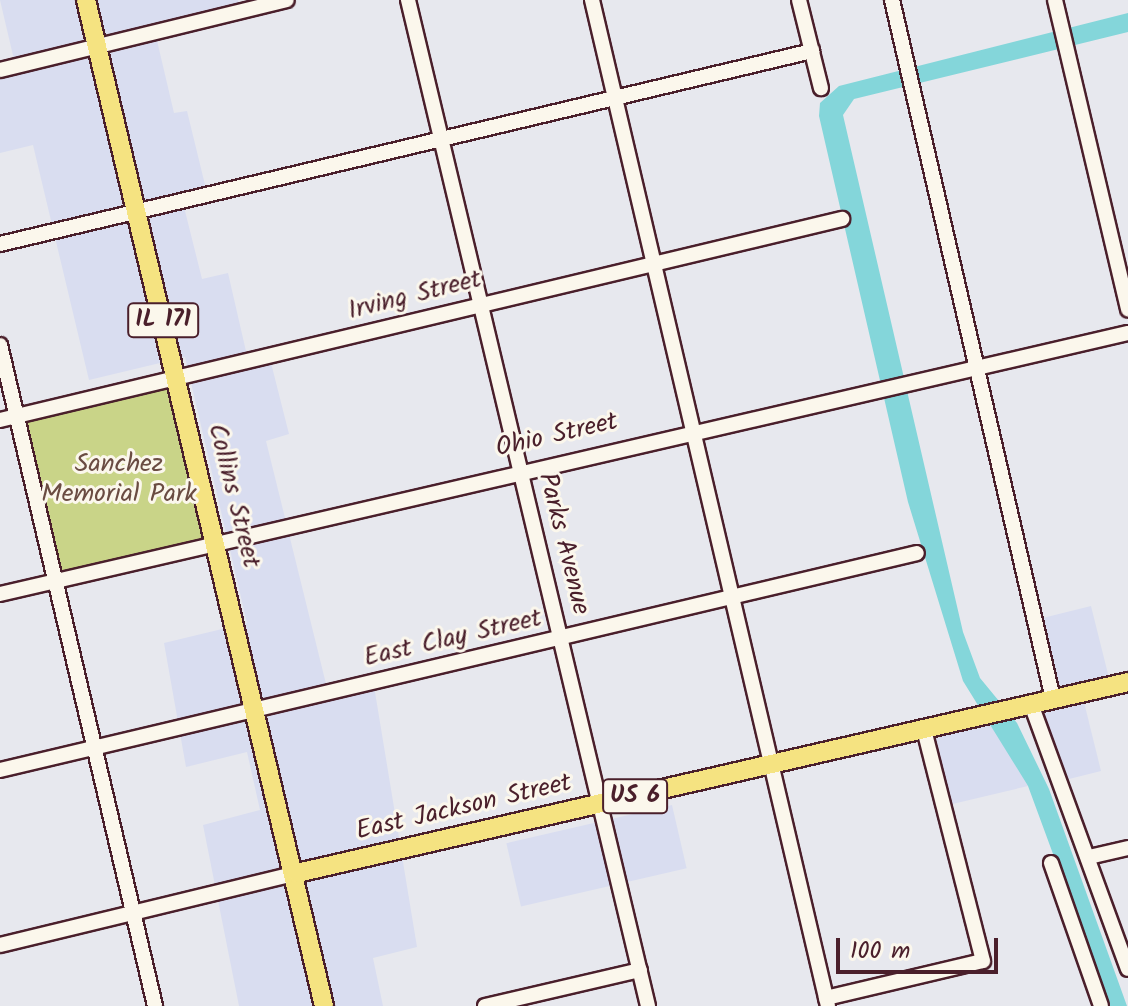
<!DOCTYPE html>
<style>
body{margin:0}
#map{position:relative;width:1128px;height:1006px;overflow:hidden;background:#e7e8ee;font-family:Kalam,sans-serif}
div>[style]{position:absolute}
.built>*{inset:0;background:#d9ddf0;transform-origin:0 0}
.green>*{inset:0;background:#c9d488;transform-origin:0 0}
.water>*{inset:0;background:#84d6da}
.roads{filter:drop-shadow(2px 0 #4a1f2b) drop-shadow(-2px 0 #4a1f2b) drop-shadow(0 2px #4a1f2b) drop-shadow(0 -2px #4a1f2b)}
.minor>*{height:14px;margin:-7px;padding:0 7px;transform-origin:7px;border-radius:7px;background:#fbf7ec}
.major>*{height:18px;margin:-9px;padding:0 9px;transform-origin:9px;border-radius:9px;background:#f5e381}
span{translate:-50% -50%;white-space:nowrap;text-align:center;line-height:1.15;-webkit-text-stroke:6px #fbf7ec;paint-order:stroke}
.shield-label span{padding:2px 6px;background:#fbf7ec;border:2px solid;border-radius:6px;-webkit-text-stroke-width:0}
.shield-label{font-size:24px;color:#4a1f2b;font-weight:700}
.street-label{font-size:26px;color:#4a1f2b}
.park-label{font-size:26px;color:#6a4c42}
.scale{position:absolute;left:836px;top:938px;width:162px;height:36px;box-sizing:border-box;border:4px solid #4a1f2b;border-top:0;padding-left:10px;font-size:24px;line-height:28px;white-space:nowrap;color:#4a1f2b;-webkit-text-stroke:6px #fbf7ec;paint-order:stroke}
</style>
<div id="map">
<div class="built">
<i style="clip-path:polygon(0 0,238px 0,241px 11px,155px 32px,174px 113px,187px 111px,207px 193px,182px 199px,202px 279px,228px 273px,248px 360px,269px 355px,289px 434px,266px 441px,329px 696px,374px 686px,417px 947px,373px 958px,383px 1006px,239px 1006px,203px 825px,260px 810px,247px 752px,186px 767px,164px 643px,247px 623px,185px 357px,89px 380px,33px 145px,0 153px,0 69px,15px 64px)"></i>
<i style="left:1091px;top:606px;width:81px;height:57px;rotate:76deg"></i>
<i style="clip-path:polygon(1082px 694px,1101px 771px,1061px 781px,1033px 705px)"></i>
<i style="clip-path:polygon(984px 713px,1028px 786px,944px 806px,924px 727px)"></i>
<i style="left:672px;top:805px;width:65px;height:170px;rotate:77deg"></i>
</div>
<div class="green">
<i style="left:176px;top:380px;width:162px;height:159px;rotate:77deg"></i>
</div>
<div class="water">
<i style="clip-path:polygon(1128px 13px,1128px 32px,854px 99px,843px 115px,963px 632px,980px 678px,1017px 723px,1049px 789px,1127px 1006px,1109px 1006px,1028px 786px,963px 681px,908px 502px,819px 116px,820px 103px,839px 86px)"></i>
</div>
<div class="roads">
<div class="minor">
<i style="left:408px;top:0;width:1034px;rotate:76.58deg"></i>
<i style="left:592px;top:0;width:1033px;rotate:76.8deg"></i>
<i style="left:799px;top:0;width:91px;rotate:76deg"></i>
<i style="left:892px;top:0;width:717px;rotate:77.03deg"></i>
<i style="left:1055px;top:0;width:318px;rotate:76.7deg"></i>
<i style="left:0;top:70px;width:295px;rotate:-13.7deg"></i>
<i style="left:0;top:244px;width:835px;rotate:-13.37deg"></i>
<i style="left:0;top:345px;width:679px;rotate:76.8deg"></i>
<i style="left:0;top:420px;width:866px;rotate:-13.43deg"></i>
<i style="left:0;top:594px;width:1158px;rotate:-13.03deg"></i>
<i style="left:1031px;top:704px;width:282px;rotate:69.9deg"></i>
<i style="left:0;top:770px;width:942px;rotate:-13.31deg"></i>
<i style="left:1089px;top:857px;width:40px;rotate:-13deg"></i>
<i style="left:1051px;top:863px;width:151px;rotate:70.7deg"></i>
<i style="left:0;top:945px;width:306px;rotate:-13.6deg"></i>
<i style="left:826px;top:998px;width:161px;rotate:-13.3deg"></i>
<i style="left:983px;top:961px;width:239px;rotate:-104.3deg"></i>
<i style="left:485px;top:1006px;width:159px;rotate:-13.1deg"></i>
</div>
<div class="major">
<i style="left:86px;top:0;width:1034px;rotate:76.69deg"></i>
<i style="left:297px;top:873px;width:853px;rotate:-12.94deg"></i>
</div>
</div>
<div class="shield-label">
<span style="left:163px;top:320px">IL 171</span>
<span style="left:635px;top:796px">US 6</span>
</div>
<div class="street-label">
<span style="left:415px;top:296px;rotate:-14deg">Irving Street</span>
<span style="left:557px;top:436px;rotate:-13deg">Ohio Street</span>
<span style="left:233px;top:496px;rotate:76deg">Collins Street</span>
<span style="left:563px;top:544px;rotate:76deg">Parks Avenue</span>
<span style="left:453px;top:639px;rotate:-13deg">East Clay Street</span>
<span style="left:464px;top:808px;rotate:-13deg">East Jackson Street</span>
</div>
<div class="park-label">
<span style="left:119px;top:480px">Sanchez<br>Memorial Park</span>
</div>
<div class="scale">100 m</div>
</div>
